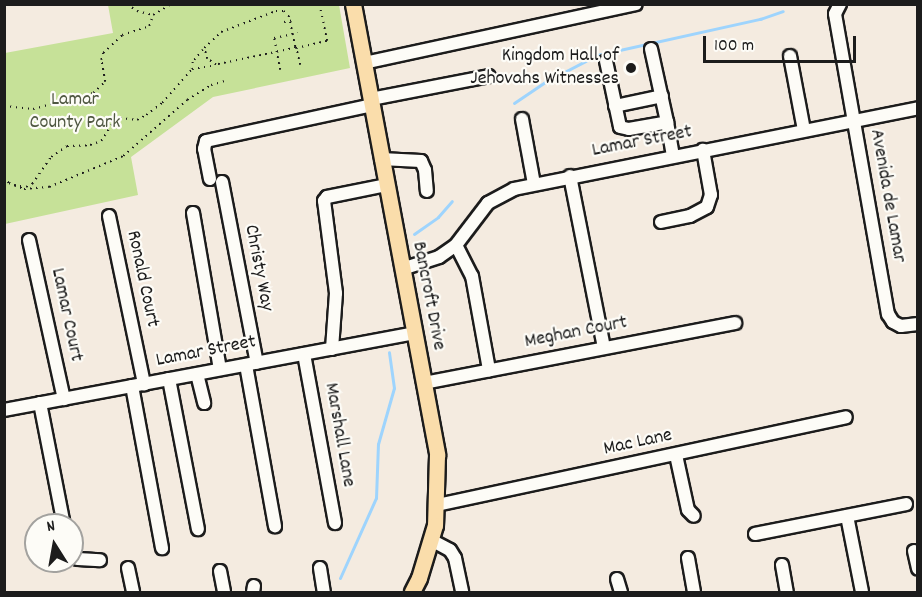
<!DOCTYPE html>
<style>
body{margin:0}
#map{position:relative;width:922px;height:597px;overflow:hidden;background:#f4ebe0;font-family:Dekko,sans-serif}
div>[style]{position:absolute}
.green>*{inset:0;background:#c6e198}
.stream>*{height:3px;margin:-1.5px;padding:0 1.5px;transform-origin:1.5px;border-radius:1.5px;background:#9ed4fd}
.path>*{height:1.5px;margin-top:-0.75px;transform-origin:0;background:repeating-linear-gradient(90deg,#1c1c1c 0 1.5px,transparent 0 6px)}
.roads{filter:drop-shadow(2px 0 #1c1c1c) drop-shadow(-2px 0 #1c1c1c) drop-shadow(0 2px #1c1c1c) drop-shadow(0 -2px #1c1c1c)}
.minor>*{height:12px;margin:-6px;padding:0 6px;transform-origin:6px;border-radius:6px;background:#fdfcf7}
.major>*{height:15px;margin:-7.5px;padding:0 7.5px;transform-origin:7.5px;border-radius:7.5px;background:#faddab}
.dots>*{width:16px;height:16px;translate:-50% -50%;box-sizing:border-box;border:3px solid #fdfcf7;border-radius:50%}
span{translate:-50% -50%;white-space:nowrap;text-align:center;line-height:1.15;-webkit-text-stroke:4.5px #fdfcf7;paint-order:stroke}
.poi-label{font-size:20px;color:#1c1c1c}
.right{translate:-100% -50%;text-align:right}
.park-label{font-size:20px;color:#4f5741}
.street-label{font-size:20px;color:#1c1c1c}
.frame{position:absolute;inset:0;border:6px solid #1c1c1c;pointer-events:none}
.north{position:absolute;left:24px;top:513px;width:60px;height:60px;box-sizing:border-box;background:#fdfcf7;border:2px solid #a3a29f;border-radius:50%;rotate:349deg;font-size:16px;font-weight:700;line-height:24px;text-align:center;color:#1c1c1c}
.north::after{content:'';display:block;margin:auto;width:21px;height:27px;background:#1c1c1c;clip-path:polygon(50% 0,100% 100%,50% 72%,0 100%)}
.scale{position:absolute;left:703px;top:36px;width:153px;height:27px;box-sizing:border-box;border:3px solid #1c1c1c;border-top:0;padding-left:8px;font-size:18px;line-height:21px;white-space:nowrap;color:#1c1c1c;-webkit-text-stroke:4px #fdfcf7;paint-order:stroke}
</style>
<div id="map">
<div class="green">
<i style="clip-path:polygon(108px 5px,339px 5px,350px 68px,213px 97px,131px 157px,138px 195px,5px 224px,5px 53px,113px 33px)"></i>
</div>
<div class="stream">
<i style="left:514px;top:103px;width:37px;rotate:-34deg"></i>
<i style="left:545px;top:82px;width:59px;rotate:-27.4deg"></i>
<i style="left:597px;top:55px;width:167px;rotate:-12.5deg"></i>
<i style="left:760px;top:19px;width:24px;rotate:-19deg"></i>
<i style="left:414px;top:234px;width:29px;rotate:-35deg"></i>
<i style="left:438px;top:217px;width:21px;rotate:-49deg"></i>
<i style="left:340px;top:578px;width:88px;rotate:-65.8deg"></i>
<i style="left:376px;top:498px;width:54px;rotate:-87.9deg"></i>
<i style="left:378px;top:444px;width:58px;rotate:-74.1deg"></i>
<i style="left:394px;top:388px;width:36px;rotate:-98deg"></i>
</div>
<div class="path">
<i style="left:127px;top:4px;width:12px;rotate:35deg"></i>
<i style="left:137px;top:11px;width:16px;rotate:14deg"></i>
<i style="left:153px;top:15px;width:21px;rotate:-31deg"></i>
<i style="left:276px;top:11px;width:8px"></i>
<i style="left:284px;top:11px;width:7px;rotate:45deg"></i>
<i style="left:289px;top:16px;width:33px;rotate:78deg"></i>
<i style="left:296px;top:48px;width:82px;rotate:168deg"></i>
<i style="left:216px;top:65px;width:11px;rotate:-146deg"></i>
<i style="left:207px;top:59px;width:11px;rotate:-105deg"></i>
<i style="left:204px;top:48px;width:23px;rotate:-43deg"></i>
<i style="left:221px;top:32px;width:59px;rotate:-20.9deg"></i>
<i style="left:284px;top:22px;width:10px;rotate:-11deg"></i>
<i style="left:203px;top:50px;width:16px;rotate:130deg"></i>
<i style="left:193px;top:62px;width:7px;rotate:98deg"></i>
<i style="left:192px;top:69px;width:20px;rotate:-9deg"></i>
<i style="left:300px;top:65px;width:17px;rotate:-103deg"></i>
<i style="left:296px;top:48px;width:32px;rotate:-13deg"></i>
<i style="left:327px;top:41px;width:38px;rotate:-102deg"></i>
<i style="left:280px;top:70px;width:33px;rotate:-101deg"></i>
<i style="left:274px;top:38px;width:24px;rotate:-12deg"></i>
<i style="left:4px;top:106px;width:29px;rotate:6deg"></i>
<i style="left:33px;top:109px;width:62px;rotate:-14.9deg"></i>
<i style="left:93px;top:93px;width:16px;rotate:-43deg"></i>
<i style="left:105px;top:82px;width:22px;rotate:-100deg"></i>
<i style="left:101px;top:60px;width:7px;rotate:-74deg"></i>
<i style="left:103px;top:53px;width:26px;rotate:-43deg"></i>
<i style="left:122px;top:35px;width:28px;rotate:-18deg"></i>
<i style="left:149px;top:26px;width:12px;rotate:-70deg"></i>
<i style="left:4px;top:177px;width:8px;rotate:50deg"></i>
<i style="left:9px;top:183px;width:16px;rotate:22deg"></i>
<i style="left:24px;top:189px;width:25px;rotate:-5deg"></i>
<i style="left:49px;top:187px;width:80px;rotate:-22.7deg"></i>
<i style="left:123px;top:156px;width:85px;rotate:-41.2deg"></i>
<i style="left:187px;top:100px;width:28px;rotate:-32deg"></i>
<i style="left:211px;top:85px;width:15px;rotate:-16deg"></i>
<i style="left:14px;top:185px;width:12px;rotate:9deg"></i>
<i style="left:26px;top:187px;width:7px;rotate:-27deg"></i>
<i style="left:32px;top:184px;width:33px;rotate:-55deg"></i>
<i style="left:51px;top:157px;width:19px;rotate:-35deg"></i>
<i style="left:67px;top:146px;width:23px;rotate:-2deg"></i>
<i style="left:90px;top:145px;width:12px;rotate:-20deg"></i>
<i style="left:101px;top:141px;width:24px;rotate:-57deg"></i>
<i style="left:114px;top:121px;width:7px;rotate:-27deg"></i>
<i style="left:120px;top:118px;width:17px;rotate:7deg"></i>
<i style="left:137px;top:120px;width:10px;rotate:-29deg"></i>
<i style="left:146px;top:115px;width:20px;rotate:-37deg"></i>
<i style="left:162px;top:103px;width:45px;rotate:-48.6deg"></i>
</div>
<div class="roads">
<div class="minor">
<i style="left:840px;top:4px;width:11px;rotate:117deg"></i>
<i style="left:835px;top:14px;width:305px;rotate:80deg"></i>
<i style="left:888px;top:314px;width:9px;rotate:58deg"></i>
<i style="left:893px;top:322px;width:9px;rotate:27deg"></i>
<i style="left:901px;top:326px;width:17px;rotate:-7deg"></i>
<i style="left:651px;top:49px;width:75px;rotate:77.6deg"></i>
<i style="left:790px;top:56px;width:75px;rotate:79.3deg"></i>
<i style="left:606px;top:61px;width:67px;rotate:78deg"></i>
<i style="left:620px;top:127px;width:9px;rotate:13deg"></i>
<i style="left:629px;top:129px;width:39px;rotate:-10deg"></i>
<i style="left:667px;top:122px;width:35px;rotate:80deg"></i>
<i style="left:364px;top:63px;width:278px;rotate:-12.2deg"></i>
<i style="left:371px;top:99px;width:120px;rotate:-11deg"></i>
<i style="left:615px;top:106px;width:48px;rotate:-12deg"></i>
<i style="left:522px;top:119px;width:66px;rotate:79.5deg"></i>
<i style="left:381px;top:159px;width:40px;rotate:2.9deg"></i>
<i style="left:421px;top:161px;width:10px;rotate:66deg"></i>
<i style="left:425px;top:170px;width:21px;rotate:85deg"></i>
<i style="left:570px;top:176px;width:174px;rotate:78.8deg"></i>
<i style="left:210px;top:179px;width:31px;rotate:-101deg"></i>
<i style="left:204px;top:149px;width:8px;rotate:-76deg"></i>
<i style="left:206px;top:141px;width:171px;rotate:-12.2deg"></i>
<i style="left:222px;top:182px;width:184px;rotate:79.1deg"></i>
<i style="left:193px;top:213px;width:158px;rotate:80.2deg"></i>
<i style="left:109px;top:216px;width:172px;rotate:78.2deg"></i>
<i style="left:661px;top:222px;width:30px;rotate:-12deg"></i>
<i style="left:690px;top:216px;width:19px;rotate:-28deg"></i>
<i style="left:707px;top:207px;width:13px;rotate:-72deg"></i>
<i style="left:711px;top:195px;width:46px;rotate:-100.1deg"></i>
<i style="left:29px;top:240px;width:163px;rotate:77.6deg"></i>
<i style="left:456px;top:245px;width:35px;rotate:63deg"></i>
<i style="left:472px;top:276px;width:96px;rotate:79.7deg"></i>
<i style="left:402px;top:269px;width:39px;rotate:-18deg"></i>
<i style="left:439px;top:257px;width:21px;rotate:-35deg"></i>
<i style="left:456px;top:245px;width:53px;rotate:-52.7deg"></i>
<i style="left:488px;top:203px;width:30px;rotate:-28deg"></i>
<i style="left:514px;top:189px;width:412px;rotate:-11.3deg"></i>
<i style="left:332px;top:349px;width:56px;rotate:-85.9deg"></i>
<i style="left:336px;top:293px;width:93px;rotate:-97.4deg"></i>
<i style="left:324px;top:201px;width:5px;rotate:-53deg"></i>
<i style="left:327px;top:197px;width:60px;rotate:-11.5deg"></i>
<i style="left:304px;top:354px;width:172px;rotate:79.6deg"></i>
<i style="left:246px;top:365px;width:164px;rotate:79.8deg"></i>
<i style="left:197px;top:374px;width:30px;rotate:76deg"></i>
<i style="left:169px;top:379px;width:153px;rotate:79.1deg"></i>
<i style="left:424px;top:383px;width:317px;rotate:-10.9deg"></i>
<i style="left:132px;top:386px;width:165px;rotate:79.5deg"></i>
<i style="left:40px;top:403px;width:124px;rotate:78.9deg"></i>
<i style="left:4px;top:410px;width:417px;rotate:-10.6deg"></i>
<i style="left:676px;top:455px;width:56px;rotate:77.7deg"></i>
<i style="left:688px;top:510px;width:8px;rotate:45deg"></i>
<i style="left:437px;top:505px;width:418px;rotate:-12.1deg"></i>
<i style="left:847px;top:516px;width:77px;rotate:78.8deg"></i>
<i style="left:755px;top:534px;width:154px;rotate:-11.2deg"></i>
<i style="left:431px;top:540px;width:21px;rotate:28deg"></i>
<i style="left:450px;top:550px;width:9px;rotate:58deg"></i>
<i style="left:455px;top:558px;width:35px;rotate:78deg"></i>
<i style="left:914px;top:551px;width:18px;rotate:77deg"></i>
<i style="left:72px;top:552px;width:9px;rotate:49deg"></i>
<i style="left:78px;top:559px;width:22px;rotate:3deg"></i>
<i style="left:688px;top:558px;width:35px;rotate:80deg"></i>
<i style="left:782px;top:565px;width:27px;rotate:80deg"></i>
<i style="left:128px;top:568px;width:25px;rotate:78deg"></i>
<i style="left:320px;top:568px;width:24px;rotate:81deg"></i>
<i style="left:220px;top:571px;width:21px;rotate:79deg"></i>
<i style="left:617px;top:579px;width:14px;rotate:73deg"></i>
<i style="left:253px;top:592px;width:6px;rotate:-81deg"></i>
</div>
<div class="major">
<i style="left:353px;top:4px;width:459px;rotate:79.4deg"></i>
<i style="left:437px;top:455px;width:70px;rotate:91.6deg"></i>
<i style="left:435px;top:525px;width:55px;rotate:106.8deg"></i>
<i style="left:419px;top:578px;width:16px;rotate:117deg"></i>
</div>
</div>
<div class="dots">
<i style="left:631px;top:68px;background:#1c1c1c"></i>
</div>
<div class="poi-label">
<span class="right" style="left:619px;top:68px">Kingdom Hall of<br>Jehovahs Witnesses</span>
</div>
<div class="park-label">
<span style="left:75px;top:112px">Lamar<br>County Park</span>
</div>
<div class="street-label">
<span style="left:642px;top:142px;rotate:-11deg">Lamar Street</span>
<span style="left:887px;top:196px;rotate:80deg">Avenida de Lamar</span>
<span style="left:258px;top:268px;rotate:79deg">Christy Way</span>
<span style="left:142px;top:279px;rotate:78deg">Ronald Court</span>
<span style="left:428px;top:296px;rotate:79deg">Bancroft Drive</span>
<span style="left:66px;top:315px;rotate:78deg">Lamar Court</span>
<span style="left:576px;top:333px;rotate:-11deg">Meghan Court</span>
<span style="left:206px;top:352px;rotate:-11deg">Lamar Street</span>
<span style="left:339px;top:435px;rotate:80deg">Marshall Lane</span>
<span style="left:638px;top:443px;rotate:-12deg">Mac Lane</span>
</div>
<div class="frame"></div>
<div class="north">N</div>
<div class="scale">100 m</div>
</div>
